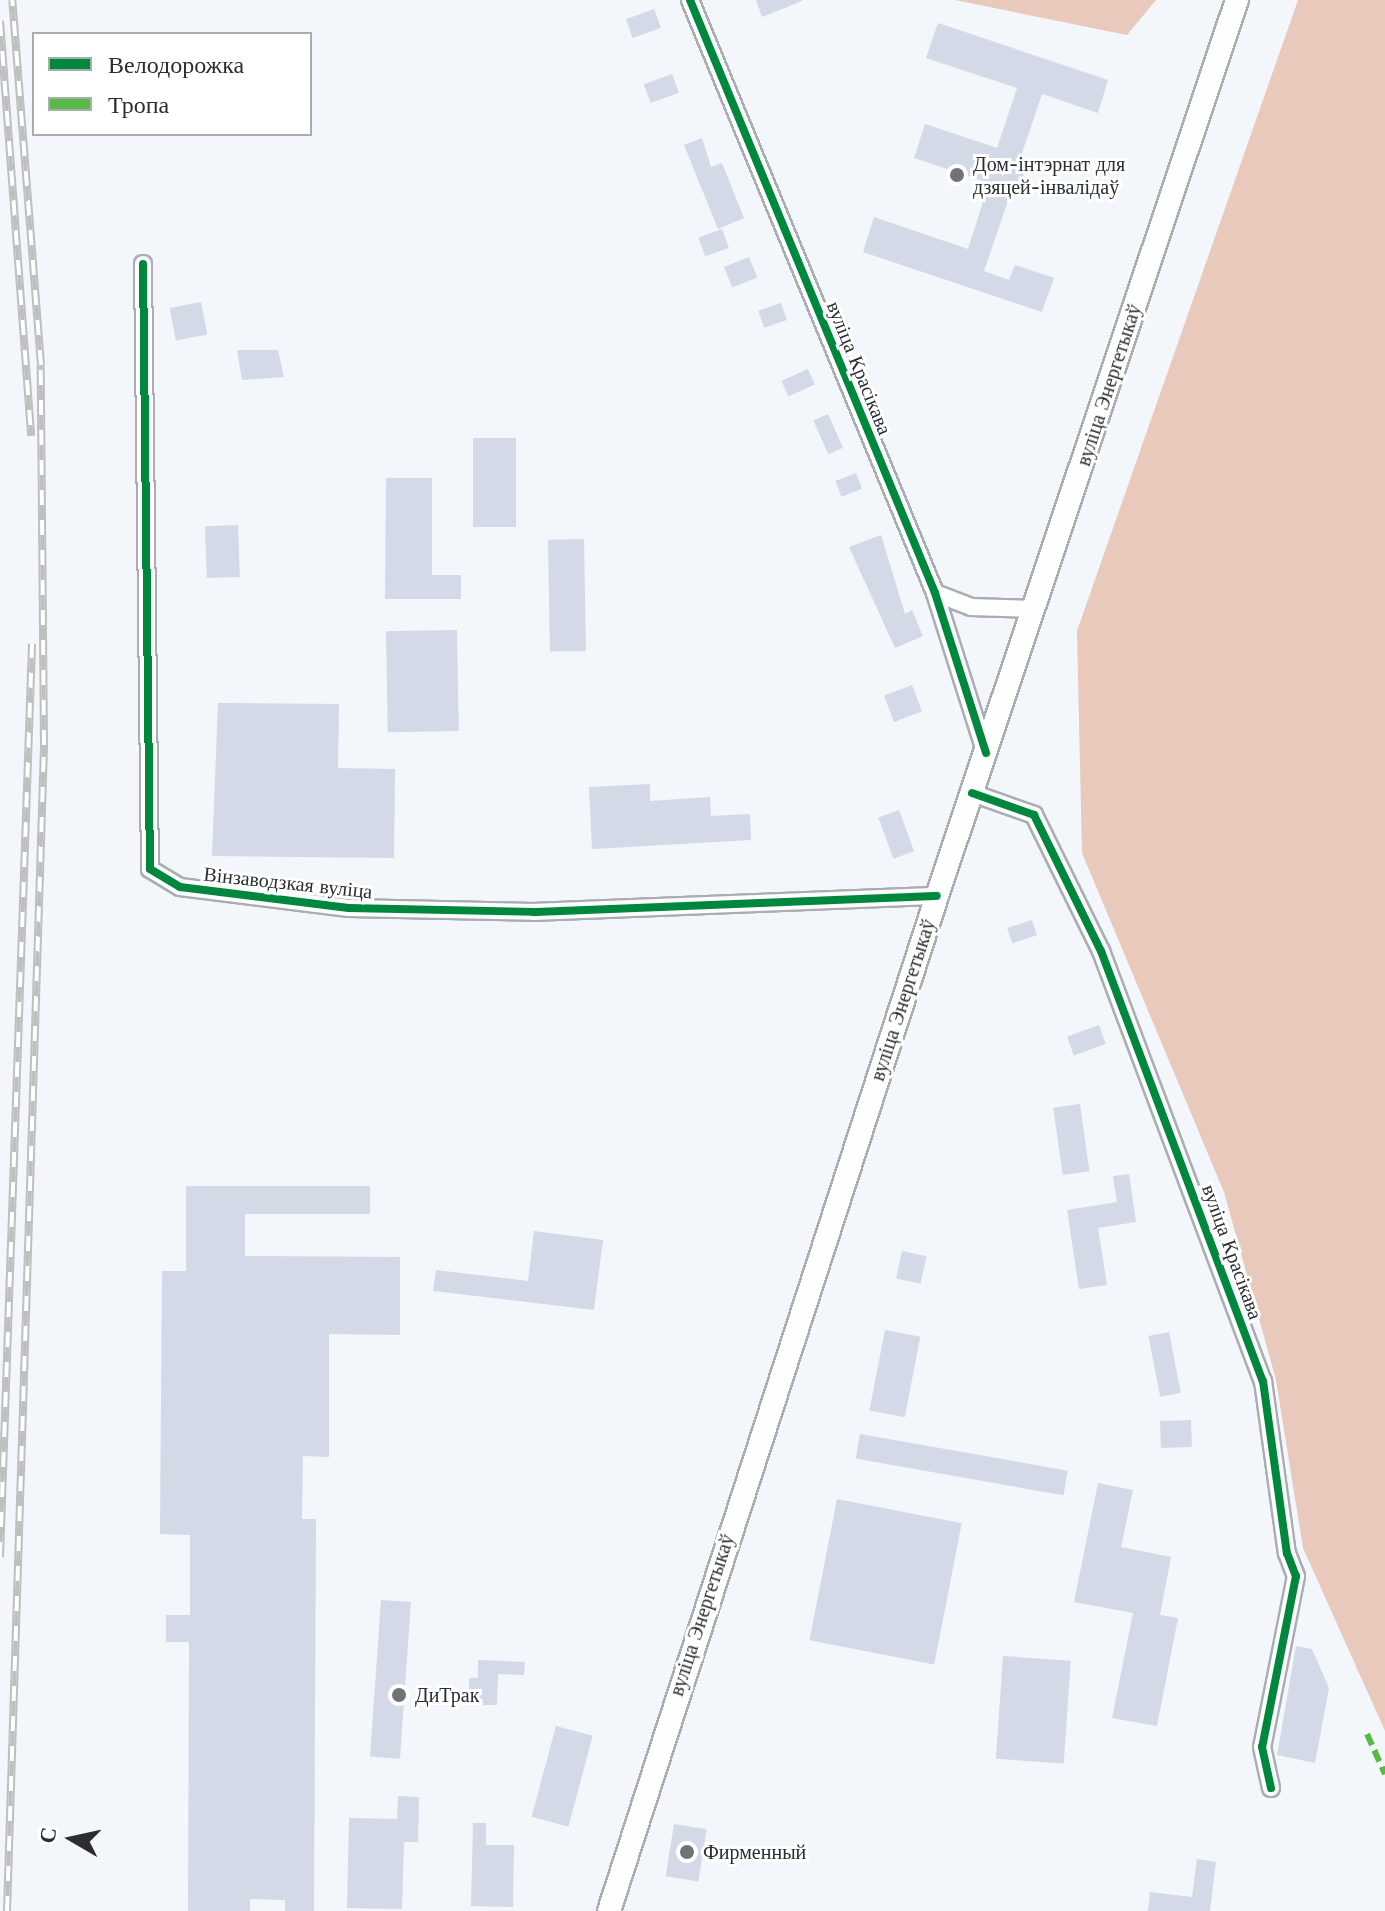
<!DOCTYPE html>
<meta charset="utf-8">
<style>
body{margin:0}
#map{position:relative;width:1385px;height:1911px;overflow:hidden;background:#f3f6fa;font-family:"Libre Baskerville",serif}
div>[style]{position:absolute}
.forest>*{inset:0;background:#e8c9bb}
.building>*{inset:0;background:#d3d9e6;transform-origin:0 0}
.roads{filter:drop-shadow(2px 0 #abadb0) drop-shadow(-2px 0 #abadb0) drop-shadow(0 2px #abadb0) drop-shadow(0 -2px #abadb0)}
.minor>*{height:16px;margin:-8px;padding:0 8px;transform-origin:8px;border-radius:8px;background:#fdfefe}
.secondary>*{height:22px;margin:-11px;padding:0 11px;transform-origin:11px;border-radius:11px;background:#fdfefe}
.rail>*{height:8px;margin-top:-4px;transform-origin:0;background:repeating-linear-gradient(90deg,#fff 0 15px,#bebfbf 0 30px);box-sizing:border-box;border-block:2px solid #bebfbf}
.quiet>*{height:6px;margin-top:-3px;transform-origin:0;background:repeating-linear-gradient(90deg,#58b947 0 12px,transparent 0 18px)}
.cycleway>*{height:8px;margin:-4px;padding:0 4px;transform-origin:4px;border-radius:4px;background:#00873e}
.dots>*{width:22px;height:22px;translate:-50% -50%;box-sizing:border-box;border:4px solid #fff;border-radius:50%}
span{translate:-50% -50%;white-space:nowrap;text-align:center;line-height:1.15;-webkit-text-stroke:6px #fff;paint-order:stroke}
.poi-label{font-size:20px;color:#2b2d30}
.left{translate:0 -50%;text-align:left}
.street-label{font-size:20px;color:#2b2d30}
.legend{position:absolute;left:32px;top:32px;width:280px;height:104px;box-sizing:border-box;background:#fff;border:2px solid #aaabac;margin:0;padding:10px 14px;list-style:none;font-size:24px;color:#2b2d30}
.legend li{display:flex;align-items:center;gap:16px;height:40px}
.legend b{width:40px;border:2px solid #aaabac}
.north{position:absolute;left:32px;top:1799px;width:80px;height:80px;-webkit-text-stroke:6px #fff;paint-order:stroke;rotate:279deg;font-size:22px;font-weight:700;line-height:32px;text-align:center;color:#2b2d30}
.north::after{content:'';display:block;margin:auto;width:28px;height:36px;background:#2b2d30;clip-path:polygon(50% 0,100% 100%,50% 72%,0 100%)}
</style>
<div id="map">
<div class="forest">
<i style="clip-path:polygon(955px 0,1156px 0,1127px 35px)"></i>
<i style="clip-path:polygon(1298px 0,1385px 0,1385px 1731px,1303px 1548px,1276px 1380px,1224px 1192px,1082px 853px,1077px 631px)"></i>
</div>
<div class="building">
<i style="clip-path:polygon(756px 0,802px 0,802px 1px,762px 17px)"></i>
<i style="left:654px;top:9px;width:20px;height:30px;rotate:70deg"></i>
<i style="clip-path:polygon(938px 23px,1108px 80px,1098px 113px,1042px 94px,1018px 165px,1026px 168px,1017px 194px,1011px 192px,984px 271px,1009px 280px,1015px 265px,1054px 278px,1042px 312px,863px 252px,874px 217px,968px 249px,989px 183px,914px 158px,925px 124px,997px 148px,1017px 88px,926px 58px)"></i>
<i style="left:672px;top:74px;width:20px;height:30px;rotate:70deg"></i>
<i style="clip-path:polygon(702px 138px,711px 167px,722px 163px,744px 218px,718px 229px,684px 145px)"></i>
<i style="left:722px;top:229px;width:20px;height:25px;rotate:70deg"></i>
<i style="left:749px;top:257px;width:22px;height:27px;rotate:68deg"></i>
<i style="left:201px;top:302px;width:33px;height:32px;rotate:79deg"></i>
<i style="left:781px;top:303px;width:18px;height:24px;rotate:71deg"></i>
<i style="clip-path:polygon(237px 350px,278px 350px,284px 377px,242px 380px)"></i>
<i style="left:808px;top:369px;width:17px;height:29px;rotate:66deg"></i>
<i style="left:828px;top:414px;width:37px;height:16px;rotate:66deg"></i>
<i style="left:473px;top:438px;width:43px;height:89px"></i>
<i style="left:856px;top:473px;width:17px;height:22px;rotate:69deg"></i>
<i style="clip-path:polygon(386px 478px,432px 478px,432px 575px,461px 575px,461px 599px,385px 599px)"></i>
<i style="left:238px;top:525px;width:52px;height:33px;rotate:88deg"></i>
<i style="clip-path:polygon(881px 535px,905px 614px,912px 610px,923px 636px,895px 648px,849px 547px)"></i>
<i style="left:584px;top:539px;width:112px;height:36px;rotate:89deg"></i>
<i style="left:457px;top:630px;width:101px;height:71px;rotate:89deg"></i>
<i style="left:912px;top:685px;width:28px;height:30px;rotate:69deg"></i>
<i style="clip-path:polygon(218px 703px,339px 704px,338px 768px,395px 769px,394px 858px,212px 856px)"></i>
<i style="clip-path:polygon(650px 784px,650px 801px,710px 797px,711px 816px,750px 814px,751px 840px,592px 849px,589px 787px)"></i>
<i style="left:899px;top:810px;width:44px;height:22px;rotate:70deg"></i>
<i style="left:1032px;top:920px;width:16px;height:26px;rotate:72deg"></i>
<i style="left:1099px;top:1025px;width:20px;height:34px;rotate:70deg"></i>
<i style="left:1080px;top:1104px;width:68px;height:27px;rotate:82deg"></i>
<i style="clip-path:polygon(1129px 1174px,1136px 1222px,1098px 1228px,1107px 1285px,1079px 1289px,1067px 1210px,1117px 1202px,1113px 1176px)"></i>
<i style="clip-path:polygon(186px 1186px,370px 1186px,370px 1214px,245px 1214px,245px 1256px,400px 1257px,400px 1335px,329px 1334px,329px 1457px,303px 1456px,302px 1519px,316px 1519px,314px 1911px,285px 1911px,285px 1900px,250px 1899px,250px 1911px,188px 1911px,189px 1642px,166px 1642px,166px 1615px,190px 1615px,190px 1535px,160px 1534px,162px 1271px,186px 1271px)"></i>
<i style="clip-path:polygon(534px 1231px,603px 1240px,594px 1310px,433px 1291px,436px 1270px,528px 1281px)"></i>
<i style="left:902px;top:1251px;width:25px;height:28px;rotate:12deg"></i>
<i style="left:885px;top:1330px;width:36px;height:82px;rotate:11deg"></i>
<i style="left:1169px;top:1332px;width:62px;height:21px;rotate:79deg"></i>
<i style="left:1191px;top:1420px;width:27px;height:31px;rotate:88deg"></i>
<i style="left:860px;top:1434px;width:211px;height:25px;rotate:10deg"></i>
<i style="clip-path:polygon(1098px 1483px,1133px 1490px,1121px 1547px,1171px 1557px,1160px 1615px,1178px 1618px,1157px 1726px,1112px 1718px,1133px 1613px,1074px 1602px)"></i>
<i style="left:837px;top:1499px;width:127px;height:144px;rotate:11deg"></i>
<i style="left:381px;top:1600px;width:30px;height:157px;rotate:4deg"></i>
<i style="clip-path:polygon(1296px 1646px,1312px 1649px,1329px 1688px,1315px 1763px,1277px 1755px)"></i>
<i style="left:1003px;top:1656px;width:68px;height:103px;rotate:4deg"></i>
<i style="clip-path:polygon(478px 1660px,525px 1662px,524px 1675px,498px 1674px,497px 1705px,477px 1705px,477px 1696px,469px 1696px,469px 1678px,478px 1678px)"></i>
<i style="left:556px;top:1726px;width:38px;height:94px;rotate:15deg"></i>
<i style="clip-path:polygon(398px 1796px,419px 1797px,418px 1842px,404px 1842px,402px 1909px,347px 1908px,349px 1818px,397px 1819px)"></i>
<i style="clip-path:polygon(473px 1823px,486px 1823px,486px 1845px,514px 1845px,513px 1907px,471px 1906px)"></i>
<i style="left:674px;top:1824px;width:33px;height:53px;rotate:9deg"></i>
<i style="clip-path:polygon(1197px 1859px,1216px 1862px,1210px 1911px,1148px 1911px,1150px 1892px,1192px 1897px)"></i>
</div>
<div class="roads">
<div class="minor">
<i style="left:690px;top:0;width:642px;rotate:67.55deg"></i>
<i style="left:935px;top:593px;width:166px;rotate:72.4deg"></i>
<i style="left:143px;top:264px;width:605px;rotate:89.34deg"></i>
<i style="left:150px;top:869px;width:35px;rotate:31deg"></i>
<i style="left:180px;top:887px;width:170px;rotate:7.1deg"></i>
<i style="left:349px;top:908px;width:185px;rotate:1.2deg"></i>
<i style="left:534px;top:912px;width:403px;rotate:-2.3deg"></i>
<i style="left:935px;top:593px;width:39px;rotate:21deg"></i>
<i style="left:971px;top:607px;width:65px;rotate:1.8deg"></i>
<i style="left:972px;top:793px;width:66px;rotate:19.5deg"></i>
<i style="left:1034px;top:815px;width:152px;rotate:63.8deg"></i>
<i style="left:1101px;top:951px;width:460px;rotate:69.4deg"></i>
<i style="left:1263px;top:1381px;width:174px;rotate:82.1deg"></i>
<i style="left:1287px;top:1553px;width:25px;rotate:69deg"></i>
<i style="left:1296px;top:1576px;width:174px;rotate:101.2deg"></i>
<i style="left:1262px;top:1747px;width:42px;rotate:77.6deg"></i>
</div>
<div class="secondary">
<i style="left:609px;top:1911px;width:1067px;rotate:-72.09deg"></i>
<i style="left:937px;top:896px;width:945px;rotate:-71.49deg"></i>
</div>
</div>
<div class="rail">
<i style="left:0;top:21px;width:416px;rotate:85.7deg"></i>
<i style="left:0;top:1557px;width:914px;rotate:-87.99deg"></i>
<i style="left:7px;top:1911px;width:1167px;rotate:-88.18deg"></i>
<i style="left:44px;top:745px;width:380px;rotate:-90.5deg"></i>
<i style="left:41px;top:365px;width:366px;rotate:-94.5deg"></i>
</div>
<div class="quiet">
<i style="left:1367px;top:1734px;width:44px;rotate:65.8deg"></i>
</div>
<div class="cycleway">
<i style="left:690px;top:0;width:642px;rotate:67.55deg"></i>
<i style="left:935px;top:593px;width:168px;rotate:72.3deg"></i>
<i style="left:143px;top:264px;width:605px;rotate:89.34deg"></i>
<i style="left:150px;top:869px;width:35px;rotate:31deg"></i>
<i style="left:180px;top:887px;width:170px;rotate:7.1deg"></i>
<i style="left:349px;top:908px;width:185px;rotate:1.2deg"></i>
<i style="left:534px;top:912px;width:403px;rotate:-2.3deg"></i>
<i style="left:972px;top:793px;width:66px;rotate:19.5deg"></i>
<i style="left:1034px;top:815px;width:152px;rotate:63.8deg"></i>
<i style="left:1101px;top:951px;width:460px;rotate:69.4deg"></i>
<i style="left:1263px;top:1381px;width:174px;rotate:82.1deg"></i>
<i style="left:1287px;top:1553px;width:25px;rotate:69deg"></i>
<i style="left:1296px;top:1576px;width:174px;rotate:101.2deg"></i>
<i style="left:1262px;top:1747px;width:42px;rotate:77.6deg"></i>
</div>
<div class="dots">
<i style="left:957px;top:175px;background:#717377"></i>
<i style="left:399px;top:1695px;background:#717377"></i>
<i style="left:687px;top:1852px;background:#717377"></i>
</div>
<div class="poi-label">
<span class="left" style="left:973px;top:176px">Дом-інтэрнат для<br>дзяцей-інвалідаў</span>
<span class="left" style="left:415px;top:1695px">ДиТрак</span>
<span class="left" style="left:703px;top:1852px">Фирменный</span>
</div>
<div class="street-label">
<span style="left:859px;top:368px;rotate:68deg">вуліца Красікава</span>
<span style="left:1109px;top:385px;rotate:-72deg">вуліца Энергетыкаў</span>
<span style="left:288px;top:883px;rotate:6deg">Вінзаводзкая вуліца</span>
<span style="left:903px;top:1000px;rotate:-72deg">вуліца Энергетыкаў</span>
<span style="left:1232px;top:1252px;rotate:70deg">вуліца Красікава</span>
<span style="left:702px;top:1615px;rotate:-72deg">вуліца Энергетыкаў</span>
</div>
<ul class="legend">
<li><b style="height:10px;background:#00873e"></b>Велодорожка</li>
<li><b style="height:10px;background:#58b947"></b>Тропа</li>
</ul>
<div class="north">С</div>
</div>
